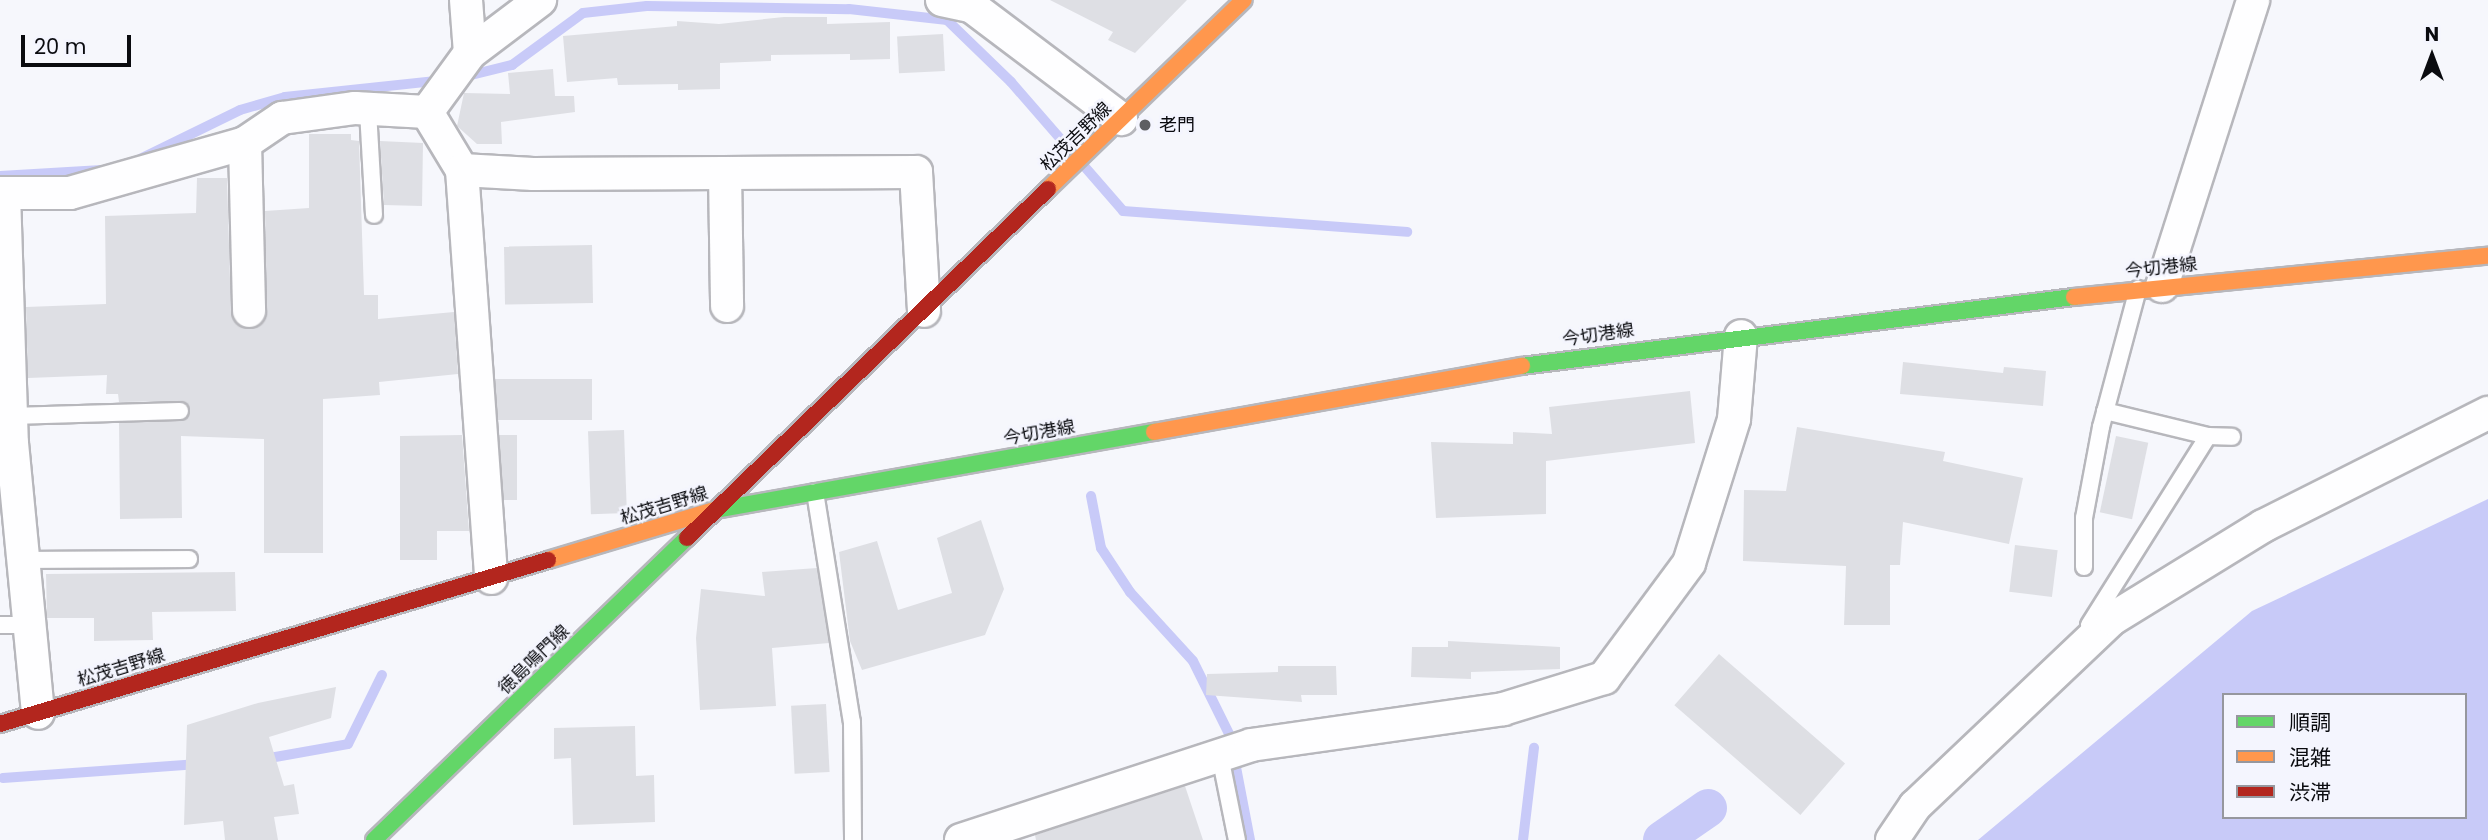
<!DOCTYPE html>
<meta charset="utf-8">
<style>
body{margin:0}
#map{position:relative;width:2488px;height:840px;overflow:hidden;background:#f6f7fc;font-family:Poppins,"Noto Sans JP",sans-serif}
div>[style]{position:absolute}
.water>*{inset:0;background:#c8caf8}
.stream>*{height:10px;margin:-5px;padding:0 5px;transform-origin:5px;border-radius:5px;background:#c8caf8}
.canal>*{height:38px;margin:-19px;padding:0 19px;transform-origin:19px;border-radius:19px;background:#c8caf8}
.building>*{inset:0;background:#dedfe4;transform-origin:0 0}
.roads{filter:drop-shadow(2px 0 #b7b7bc) drop-shadow(-2px 0 #b7b7bc) drop-shadow(0 2px #b7b7bc) drop-shadow(0 -2px #b7b7bc)}
.lane>*{height:16px;margin:-8px;padding:0 8px;transform-origin:8px;border-radius:8px;background:#fefeff}
.street>*{height:32px;margin:-16px;padding:0 16px;transform-origin:16px;border-radius:16px;background:#fefeff}
.fast>*{height:16px;margin:-8px;padding:0 8px;transform-origin:8px;border-radius:8px;background:#63d668}
.slow>*{height:16px;margin:-8px;padding:0 8px;transform-origin:8px;border-radius:8px;background:#ff974d}
.jam>*{height:16px;margin:-8px;padding:0 8px;transform-origin:8px;border-radius:8px;background:#b3261e}
.dots>*{width:19px;height:19px;translate:-50% -50%;box-sizing:border-box;border:4px solid #f4f5fe;border-radius:50%}
span{translate:-50% -50%;white-space:nowrap;text-align:center;line-height:1.15;-webkit-text-stroke:5px #f4f5fe;paint-order:stroke}
.poi-label{font-size:18px;color:#0a0b0f}
.left{translate:0 -50%;text-align:left}
.street-label{font-size:18px;color:#0a0b0f}
.legend{position:absolute;left:2222px;top:693px;width:245px;height:126px;box-sizing:border-box;background:#f4f5fe;border:2px solid #96979e;margin:0;padding:9px 12px;list-style:none;font-size:21px;color:#0a0b0f}
.legend li{display:flex;align-items:center;gap:14px;height:35px}
.legend b{width:35px;border:2px solid #96979e}
.north{position:absolute;left:2397px;top:21px;width:70px;height:70px;-webkit-text-stroke:5px #f4f5fe;paint-order:stroke;rotate:0deg;font-size:19px;font-weight:700;line-height:28px;text-align:center;color:#0a0b0f}
.north::after{content:'';display:block;margin:auto;width:24px;height:32px;background:#0a0b0f;clip-path:polygon(50% 0,100% 100%,50% 72%,0 100%)}
.scale{position:absolute;left:21px;top:35px;width:110px;height:32px;box-sizing:border-box;border:4px solid #0a0b0f;border-top:0;padding-left:9px;font-size:21px;line-height:24px;white-space:nowrap;color:#0a0b0f;-webkit-text-stroke:5px #f4f5fe;paint-order:stroke}
</style>
<div id="map">
<div class="water">
<i style="clip-path:polygon(evenodd,2488px 499px,2488px 840px,1978px 840px,2252px 611px,2488px 499px,2224px 695px,2465px 695px,2465px 817px,2224px 817px,2224px 695px)"></i>
</div>
<div class="stream">
<i style="left:459px;top:78px;width:55px;rotate:-13.8deg"></i>
<i style="left:512px;top:65px;width:88px;rotate:-36.2deg"></i>
<i style="left:583px;top:13px;width:64px;rotate:-6.2deg"></i>
<i style="left:647px;top:6px;width:202px;rotate:0.9deg"></i>
<i style="left:849px;top:9px;width:99px;rotate:6.4deg"></i>
<i style="left:947px;top:20px;width:89px;rotate:44.1deg"></i>
<i style="left:1011px;top:82px;width:171px;rotate:49deg"></i>
<i style="left:1123px;top:211px;width:285px;rotate:4.2deg"></i>
<i style="left:140px;top:159px;width:111px;rotate:-26.1deg"></i>
<i style="left:240px;top:110px;width:47px;rotate:-16.1deg"></i>
<i style="left:285px;top:97px;width:159px;rotate:-6.1deg"></i>
<i style="left:0;top:176px;width:102px;rotate:-3.4deg"></i>
<i style="left:1091px;top:496px;width:53px;rotate:79.1deg"></i>
<i style="left:1101px;top:548px;width:53px;rotate:56.6deg"></i>
<i style="left:1130px;top:592px;width:93px;rotate:47.6deg"></i>
<i style="left:1193px;top:661px;width:84px;rotate:63.7deg"></i>
<i style="left:1230px;top:736px;width:106px;rotate:79.1deg"></i>
<i style="left:264px;top:759px;width:85px;rotate:-10.1deg"></i>
<i style="left:348px;top:744px;width:77px;rotate:-63.8deg"></i>
<i style="left:3px;top:778px;width:196px;rotate:-4.1deg"></i>
<i style="left:1523px;top:840px;width:93px;rotate:-83.2deg"></i>
</div>
<div class="canal">
<i style="left:1662px;top:840px;width:56px;rotate:-34.8deg"></i>
</div>
<div class="building">
<i style="clip-path:polygon(1050px 0,1187px 0,1135px 53px,1108px 40px,1113px 32px)"></i>
<i style="clip-path:polygon(784px 17px,827px 17px,827px 24px,890px 22px,890px 59px,850px 60px,850px 54px,771px 55px,771px 61px,720px 63px,720px 89px,678px 90px,678px 84px,618px 85px,617px 78px,567px 82px,563px 36px,677px 26px,677px 21px,719px 24px)"></i>
<i style="left:943px;top:34px;width:37px;height:46px;rotate:87deg"></i>
<i style="clip-path:polygon(553px 69px,555px 96px,574px 96px,575px 112px,501px 122px,502px 144px,477px 144px,457px 126px,464px 93px,510px 94px,508px 73px)"></i>
<i style="clip-path:polygon(309px 134px,351px 134px,351px 140px,359px 141px,364px 295px,378px 295px,378px 319px,454px 312px,458px 374px,379px 382px,380px 395px,323px 399px,323px 553px,264px 553px,264px 439px,181px 436px,182px 518px,120px 519px,119px 423px,181px 421px,189px 415px,189px 406px,180px 401px,119px 402px,118px 394px,106px 394px,107px 375px,28px 378px,26px 307px,106px 304px,105px 216px,196px 213px,197px 178px,227px 178px,231px 312px,240px 327px,258px 327px,267px 311px,265px 211px,309px 208px)"></i>
<i style="clip-path:polygon(380px 141px,423px 143px,422px 206px,384px 205px)"></i>
<i style="left:592px;top:245px;width:58px;height:88px;rotate:89deg"></i>
<i style="clip-path:polygon(1903px 362px,2003px 373px,2004px 367px,2046px 371px,2043px 406px,1900px 394px)"></i>
<i style="left:495px;top:379px;width:97px;height:41px"></i>
<i style="clip-path:polygon(1690px 391px,1695px 443px,1546px 461px,1546px 514px,1436px 518px,1431px 442px,1513px 444px,1513px 432px,1552px 434px,1549px 407px)"></i>
<i style="clip-path:polygon(1797px 427px,1945px 452px,1943px 461px,2023px 478px,2009px 544px,1903px 522px,1900px 565px,1890px 565px,1890px 625px,1844px 625px,1846px 566px,1743px 561px,1744px 490px,1786px 491px)"></i>
<i style="left:624px;top:430px;width:83px;height:36px;rotate:88deg"></i>
<i style="clip-path:polygon(462px 435px,469px 531px,437px 531px,437px 560px,400px 560px,400px 436px)"></i>
<i style="left:499px;top:435px;width:18px;height:65px"></i>
<i style="left:2116px;top:436px;width:33px;height:78px;rotate:12deg"></i>
<i style="clip-path:polygon(981px 520px,1004px 589px,985px 635px,862px 670px,850px 641px,839px 552px,877px 541px,898px 610px,952px 593px,937px 538px)"></i>
<i style="left:2015px;top:545px;width:43px;height:47px;rotate:7deg"></i>
<i style="clip-path:polygon(817px 568px,829px 643px,772px 648px,776px 706px,700px 710px,696px 638px,701px 589px,765px 596px,762px 572px)"></i>
<i style="clip-path:polygon(235px 572px,236px 611px,152px 612px,153px 640px,94px 641px,94px 618px,47px 618px,46px 574px)"></i>
<i style="clip-path:polygon(1448px 641px,1560px 647px,1560px 669px,1471px 672px,1471px 679px,1411px 677px,1412px 647px,1448px 647px)"></i>
<i style="left:1719px;top:654px;width:167px;height:68px;rotate:41deg"></i>
<i style="clip-path:polygon(1278px 666px,1336px 666px,1337px 695px,1301px 695px,1302px 702px,1206px 695px,1207px 674px,1278px 672px)"></i>
<i style="clip-path:polygon(336px 687px,331px 718px,269px 737px,284px 786px,294px 784px,299px 814px,274px 817px,278px 840px,225px 840px,223px 821px,184px 825px,187px 725px,258px 703px)"></i>
<i style="left:826px;top:704px;width:68px;height:35px;rotate:87deg"></i>
<i style="clip-path:polygon(635px 726px,636px 776px,654px 775px,655px 822px,573px 825px,571px 758px,554px 759px,554px 728px)"></i>
<i style="clip-path:polygon(1185px 786px,1203px 840px,1036px 840px,1035px 835px)"></i>
</div>
<div class="roads">
<div class="lane">
<i style="left:368px;top:111px;width:104px;rotate:86.7deg"></i>
<i style="left:11px;top:416px;width:169px;rotate:-1.7deg"></i>
<i style="left:2208px;top:436px;width:24px;rotate:2deg"></i>
<i style="left:815px;top:492px;width:233px;rotate:80.9deg"></i>
<i style="left:852px;top:722px;width:118px;rotate:89.5deg"></i>
<i style="left:24px;top:560px;width:165px;rotate:-0.3deg"></i>
<i style="left:2084px;top:567px;width:49px;rotate:-90deg"></i>
<i style="left:2084px;top:518px;width:93px;rotate:-79.4deg"></i>
<i style="left:2101px;top:427px;width:143px;rotate:-75deg"></i>
<i style="left:0;top:625px;width:31px"></i>
<i style="left:2089px;top:625px;width:223px;rotate:-57.8deg"></i>
<i style="left:2208px;top:436px;width:106px;rotate:-166.4deg"></i>
<i style="left:1220px;top:756px;width:86px;rotate:78.6deg"></i>
</div>
<div class="street">
<i style="left:466px;top:0;width:53px;rotate:85.7deg"></i>
<i style="left:942px;top:0;width:30px;rotate:12deg"></i>
<i style="left:971px;top:6px;width:188px;rotate:37deg"></i>
<i style="left:427px;top:112px;width:68px;rotate:58.9deg"></i>
<i style="left:462px;top:170px;width:409px;rotate:85.9deg"></i>
<i style="left:427px;top:112px;width:73px;rotate:-53.9deg"></i>
<i style="left:470px;top:53px;width:88px;rotate:-37.1deg"></i>
<i style="left:245px;top:143px;width:168px;rotate:88.6deg"></i>
<i style="left:462px;top:170px;width:71px;rotate:3.2deg"></i>
<i style="left:533px;top:174px;width:383px;rotate:-0.3deg"></i>
<i style="left:916px;top:172px;width:139px;rotate:86.7deg"></i>
<i style="left:725px;top:173px;width:133px;rotate:89.1deg"></i>
<i style="left:0;top:193px;width:70px"></i>
<i style="left:70px;top:193px;width:182px;rotate:-15.9deg"></i>
<i style="left:245px;top:143px;width:45px;rotate:-34deg"></i>
<i style="left:282px;top:118px;width:74px;rotate:-7.8deg"></i>
<i style="left:355px;top:108px;width:72px;rotate:3.2deg"></i>
<i style="left:4px;top:193px;width:250px;rotate:88.2deg"></i>
<i style="left:12px;top:443px;width:271px;rotate:84.5deg"></i>
<i style="left:2162px;top:286px;width:300px;rotate:-72.3deg"></i>
<i style="left:961px;top:840px;width:305px;rotate:-18.1deg"></i>
<i style="left:1251px;top:745px;width:255px;rotate:-8.1deg"></i>
<i style="left:1503px;top:709px;width:106px;rotate:-17.1deg"></i>
<i style="left:1604px;top:678px;width:143px;rotate:-53.5deg"></i>
<i style="left:1689px;top:563px;width:151px;rotate:-72.6deg"></i>
<i style="left:1734px;top:419px;width:83px;rotate:-85.2deg"></i>
<i style="left:1892px;top:840px;width:41px;rotate:-55.9deg"></i>
<i style="left:1915px;top:806px;width:272px;rotate:-43.5deg"></i>
<i style="left:2112px;top:619px;width:177px;rotate:-31.6deg"></i>
<i style="left:2263px;top:526px;width:252px;rotate:-26.7deg"></i>
</div>
<div class="fast">
<i style="left:1522px;top:366px;width:556px;rotate:-7.13deg"></i>
<i style="left:721px;top:509px;width:440px;rotate:-10.1deg"></i>
<i style="left:374px;top:840px;width:435px;rotate:-44deg"></i>
</div>
<div class="slow">
<i style="left:1048px;top:189px;width:272px;rotate:-44deg"></i>
<i style="left:2074px;top:297px;width:416px;rotate:-5.7deg"></i>
<i style="left:1154px;top:432px;width:374px;rotate:-10.2deg"></i>
<i style="left:548px;top:560px;width:174px;rotate:-16.7deg"></i>
</div>
<div class="jam">
<i style="left:687px;top:538px;width:502px;rotate:-44.03deg"></i>
<i style="left:0;top:724px;width:572px;rotate:-16.66deg"></i>
</div>
</div>
<div class="dots">
<i style="left:1145px;top:125px;background:#5d5e62"></i>
</div>
<div class="poi-label">
<span class="left" style="left:1159px;top:125px">老門</span>
</div>
<div class="street-label">
<span style="left:1076px;top:137px;rotate:-44deg">松茂吉野線</span>
<span style="left:2161px;top:268px;rotate:-6deg">今切港線</span>
<span style="left:1598px;top:335px;rotate:-8deg">今切港線</span>
<span style="left:1039px;top:433px;rotate:-10deg">今切港線</span>
<span style="left:664px;top:506px;rotate:-17deg">松茂吉野線</span>
<span style="left:534px;top:660px;rotate:-44deg">徳島鳴門線</span>
<span style="left:121px;top:668px;rotate:-17deg">松茂吉野線</span>
</div>
<ul class="legend">
<li><b style="height:9px;background:#63d668"></b>順調</li>
<li><b style="height:9px;background:#ff974d"></b>混雑</li>
<li><b style="height:9px;background:#b3261e"></b>渋滞</li>
</ul>
<div class="north">N</div>
<div class="scale">20 m</div>
</div>
